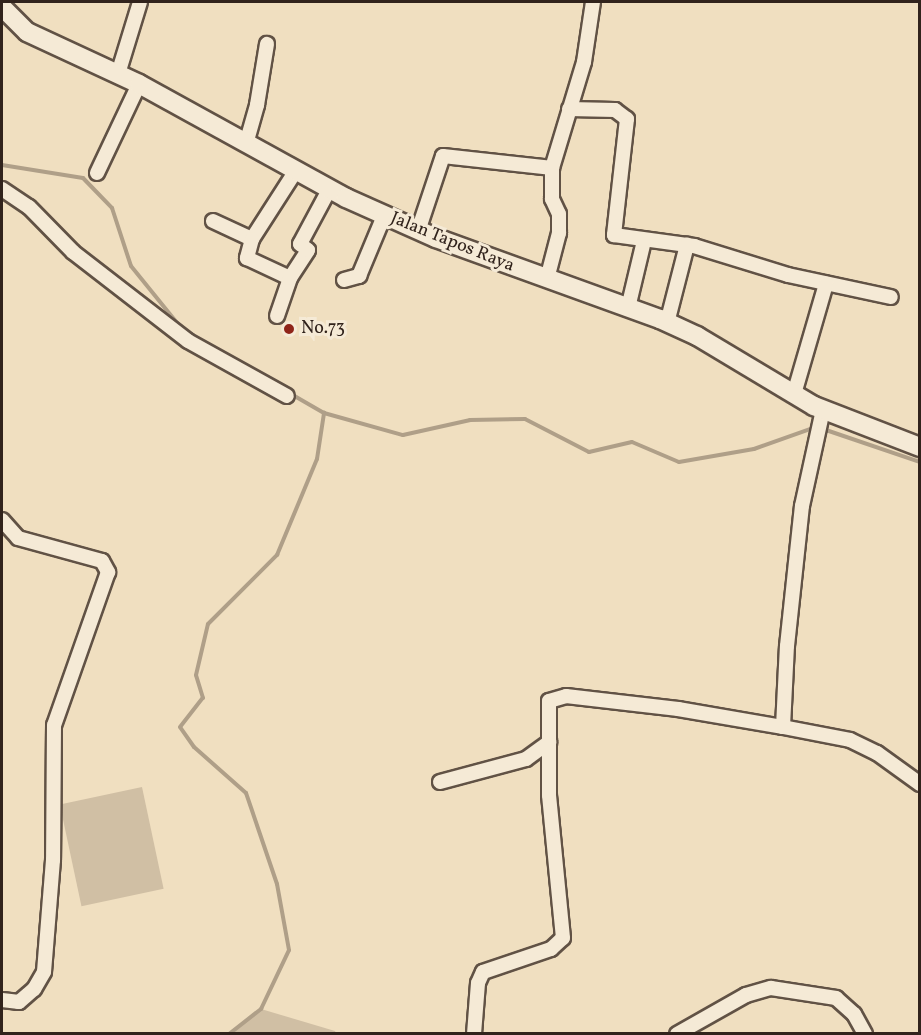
<!DOCTYPE html>
<style>
body{margin:0}
#map{position:relative;width:921px;height:1035px;overflow:hidden;background:#f0dfc0;font-family:Vollkorn,serif}
div>[style]{position:absolute}
.green>*{inset:0;background:#d0bfa4;transform-origin:0 0}
.stream>*{height:4px;margin:-2px;padding:0 2px;transform-origin:2px;border-radius:2px;background:#af9f88}
.roads{filter:drop-shadow(2px 0 #615245) drop-shadow(-2px 0 #615245) drop-shadow(0 2px #615245) drop-shadow(0 -2px #615245)}
.street>*{height:14px;margin:-7px;padding:0 7px;transform-origin:7px;border-radius:7px;background:#f5ead6}
.secondary>*{height:18px;margin:-9px;padding:0 9px;transform-origin:9px;border-radius:9px;background:#f5ead6}
.dots>*{width:16px;height:16px;translate:-50% -50%;box-sizing:border-box;border:3px solid #f5ead6;border-radius:50%}
span{translate:-50% -50%;white-space:nowrap;text-align:center;line-height:1.15;-webkit-text-stroke:6px #f5ead6;paint-order:stroke}
.street-label{font-size:18px;color:#31231c}
.poi-label{font-size:18px;color:#31231c}
.left{translate:0 -50%;text-align:left}
.frame{position:absolute;inset:0;border:3px solid #31231c;pointer-events:none}
</style>
<div id="map">
<div class="green">
<i style="left:142px;top:787px;width:104px;height:84px;rotate:78deg"></i>
<i style="clip-path:polygon(261px 1009px,335px 1031px,336px 1033px,229px 1033px)"></i>
</div>
<div class="stream">
<i style="left:2px;top:165px;width:82px;rotate:9.1deg"></i>
<i style="left:83px;top:178px;width:42px;rotate:46deg"></i>
<i style="left:112px;top:208px;width:61px;rotate:71.9deg"></i>
<i style="left:131px;top:266px;width:81px;rotate:51deg"></i>
<i style="left:291px;top:394px;width:38px;rotate:30deg"></i>
<i style="left:324px;top:413px;width:82px;rotate:15.6deg"></i>
<i style="left:403px;top:435px;width:69px;rotate:-12.6deg"></i>
<i style="left:470px;top:420px;width:55px;rotate:-1deg"></i>
<i style="left:525px;top:419px;width:72px;rotate:27.3deg"></i>
<i style="left:589px;top:452px;width:44px;rotate:-13.1deg"></i>
<i style="left:632px;top:442px;width:51px;rotate:23.1deg"></i>
<i style="left:679px;top:462px;width:76px;rotate:-9.8deg"></i>
<i style="left:754px;top:449px;width:66px;rotate:-19.5deg"></i>
<i style="left:823px;top:429px;width:102px;rotate:18.8deg"></i>
<i style="left:229px;top:1034px;width:41px;rotate:-38deg"></i>
<i style="left:261px;top:1009px;width:65px;rotate:-64.6deg"></i>
<i style="left:289px;top:950px;width:67px;rotate:-100.3deg"></i>
<i style="left:277px;top:884px;width:96px;rotate:-108.8deg"></i>
<i style="left:246px;top:793px;width:69px;rotate:-138.5deg"></i>
<i style="left:194px;top:747px;width:24px;rotate:-125deg"></i>
<i style="left:180px;top:727px;width:37px;rotate:-52deg"></i>
<i style="left:203px;top:698px;width:24px;rotate:-107deg"></i>
<i style="left:196px;top:675px;width:52px;rotate:-76.8deg"></i>
<i style="left:208px;top:624px;width:98px;rotate:-45deg"></i>
<i style="left:277px;top:555px;width:104px;rotate:-67.4deg"></i>
<i style="left:317px;top:459px;width:47px;rotate:-81.3deg"></i>
</div>
<div class="roads">
<div class="street">
<i style="left:118px;top:74px;width:75px;rotate:-73deg"></i>
<i style="left:569px;top:109px;width:46px;rotate:1.2deg"></i>
<i style="left:615px;top:110px;width:15px;rotate:37deg"></i>
<i style="left:627px;top:119px;width:117px;rotate:96.4deg"></i>
<i style="left:614px;top:235px;width:81px;rotate:7.8deg"></i>
<i style="left:694px;top:246px;width:98px;rotate:17.1deg"></i>
<i style="left:788px;top:275px;width:105px;rotate:12.1deg"></i>
<i style="left:246px;top:144px;width:41px;rotate:-74.2deg"></i>
<i style="left:257px;top:105px;width:62px;rotate:-80.7deg"></i>
<i style="left:97px;top:173px;width:98px;rotate:-64.7deg"></i>
<i style="left:2px;top:189px;width:32px;rotate:34deg"></i>
<i style="left:29px;top:207px;width:63px;rotate:45.6deg"></i>
<i style="left:73px;top:252px;width:145px;rotate:37.7deg"></i>
<i style="left:188px;top:341px;width:113px;rotate:29.1deg"></i>
<i style="left:213px;top:221px;width:43px;rotate:24.8deg"></i>
<i style="left:252px;top:239px;width:80px;rotate:-57.3deg"></i>
<i style="left:418px;top:231px;width:79px;rotate:-71.6deg"></i>
<i style="left:443px;top:156px;width:110px;rotate:6.3deg"></i>
<i style="left:252px;top:239px;width:20px;rotate:105deg"></i>
<i style="left:247px;top:258px;width:47px;rotate:24.9deg"></i>
<i style="left:547px;top:279px;width:48px;rotate:-75.4deg"></i>
<i style="left:559px;top:233px;width:19px;rotate:-90deg"></i>
<i style="left:559px;top:214px;width:17px;rotate:-115deg"></i>
<i style="left:552px;top:199px;width:31px;rotate:-90deg"></i>
<i style="left:552px;top:168px;width:111px;rotate:-73.2deg"></i>
<i style="left:584px;top:62px;width:61px;rotate:-81.5deg"></i>
<i style="left:344px;top:280px;width:16px;rotate:-15deg"></i>
<i style="left:359px;top:276px;width:65px;rotate:-67.4deg"></i>
<i style="left:628px;top:308px;width:69px;rotate:-76.6deg"></i>
<i style="left:277px;top:316px;width:40px;rotate:-71.1deg"></i>
<i style="left:290px;top:278px;width:33px;rotate:-57deg"></i>
<i style="left:308px;top:250px;width:10px;rotate:-143deg"></i>
<i style="left:300px;top:244px;width:61px;rotate:-61.8deg"></i>
<i style="left:667px;top:323px;width:81px;rotate:-75.6deg"></i>
<i style="left:794px;top:394px;width:115px;rotate:-73.8deg"></i>
<i style="left:2px;top:520px;width:24px;rotate:48deg"></i>
<i style="left:18px;top:538px;width:87px;rotate:15.3deg"></i>
<i style="left:102px;top:561px;width:13px;rotate:61deg"></i>
<i style="left:108px;top:572px;width:162px;rotate:109.4deg"></i>
<i style="left:54px;top:725px;width:135px;rotate:90.4deg"></i>
<i style="left:53px;top:860px;width:112px;rotate:94.6deg"></i>
<i style="left:44px;top:972px;width:20px;rotate:120deg"></i>
<i style="left:34px;top:989px;width:20px;rotate:139deg"></i>
<i style="left:19px;top:1002px;width:17px;rotate:-173deg"></i>
<i style="left:783px;top:727px;width:68px;rotate:11deg"></i>
<i style="left:850px;top:740px;width:30px;rotate:26deg"></i>
<i style="left:877px;top:753px;width:53px;rotate:35.8deg"></i>
<i style="left:440px;top:782px;width:89px;rotate:-15deg"></i>
<i style="left:526px;top:759px;width:29px;rotate:-36deg"></i>
<i style="left:474px;top:1034px;width:51px;rotate:-85.5deg"></i>
<i style="left:478px;top:983px;width:12px;rotate:-66deg"></i>
<i style="left:483px;top:972px;width:72px;rotate:-18.7deg"></i>
<i style="left:551px;top:949px;width:16px;rotate:-43deg"></i>
<i style="left:563px;top:938px;width:144px;rotate:-95.6deg"></i>
<i style="left:549px;top:795px;width:94px;rotate:-90deg"></i>
<i style="left:549px;top:701px;width:18px;rotate:-16deg"></i>
<i style="left:566px;top:696px;width:113px;rotate:6.6deg"></i>
<i style="left:678px;top:709px;width:107px;rotate:9.7deg"></i>
<i style="left:783px;top:727px;width:81px;rotate:-87.2deg"></i>
<i style="left:787px;top:646px;width:141px;rotate:-83.9deg"></i>
<i style="left:802px;top:506px;width:98px;rotate:-77.7deg"></i>
<i style="left:677px;top:1034px;width:79px;rotate:-29.5deg"></i>
<i style="left:746px;top:995px;width:26px;rotate:-16deg"></i>
<i style="left:771px;top:988px;width:66px;rotate:8.7deg"></i>
<i style="left:836px;top:998px;width:24px;rotate:42deg"></i>
<i style="left:854px;top:1014px;width:23px;rotate:61deg"></i>
</div>
<div class="secondary">
<i style="left:2px;top:7px;width:35px;rotate:45deg"></i>
<i style="left:27px;top:32px;width:123px;rotate:24.9deg"></i>
<i style="left:139px;top:84px;width:236px;rotate:28.8deg"></i>
<i style="left:346px;top:198px;width:98px;rotate:24deg"></i>
<i style="left:436px;top:238px;width:238px;rotate:19.9deg"></i>
<i style="left:660px;top:319px;width:41px;rotate:24.7deg"></i>
<i style="left:697px;top:336px;width:136px;rotate:30.9deg"></i>
<i style="left:814px;top:406px;width:114px;rotate:21.1deg"></i>
</div>
</div>
<div class="dots">
<i style="left:289px;top:329px;background:#8f2418"></i>
</div>
<div class="street-label">
<span style="left:452px;top:243px;rotate:22deg">Jalan Tapos Raya</span>
</div>
<div class="poi-label">
<span class="left" style="left:301px;top:329px">No.73</span>
</div>
<div class="frame"></div>
</div>
